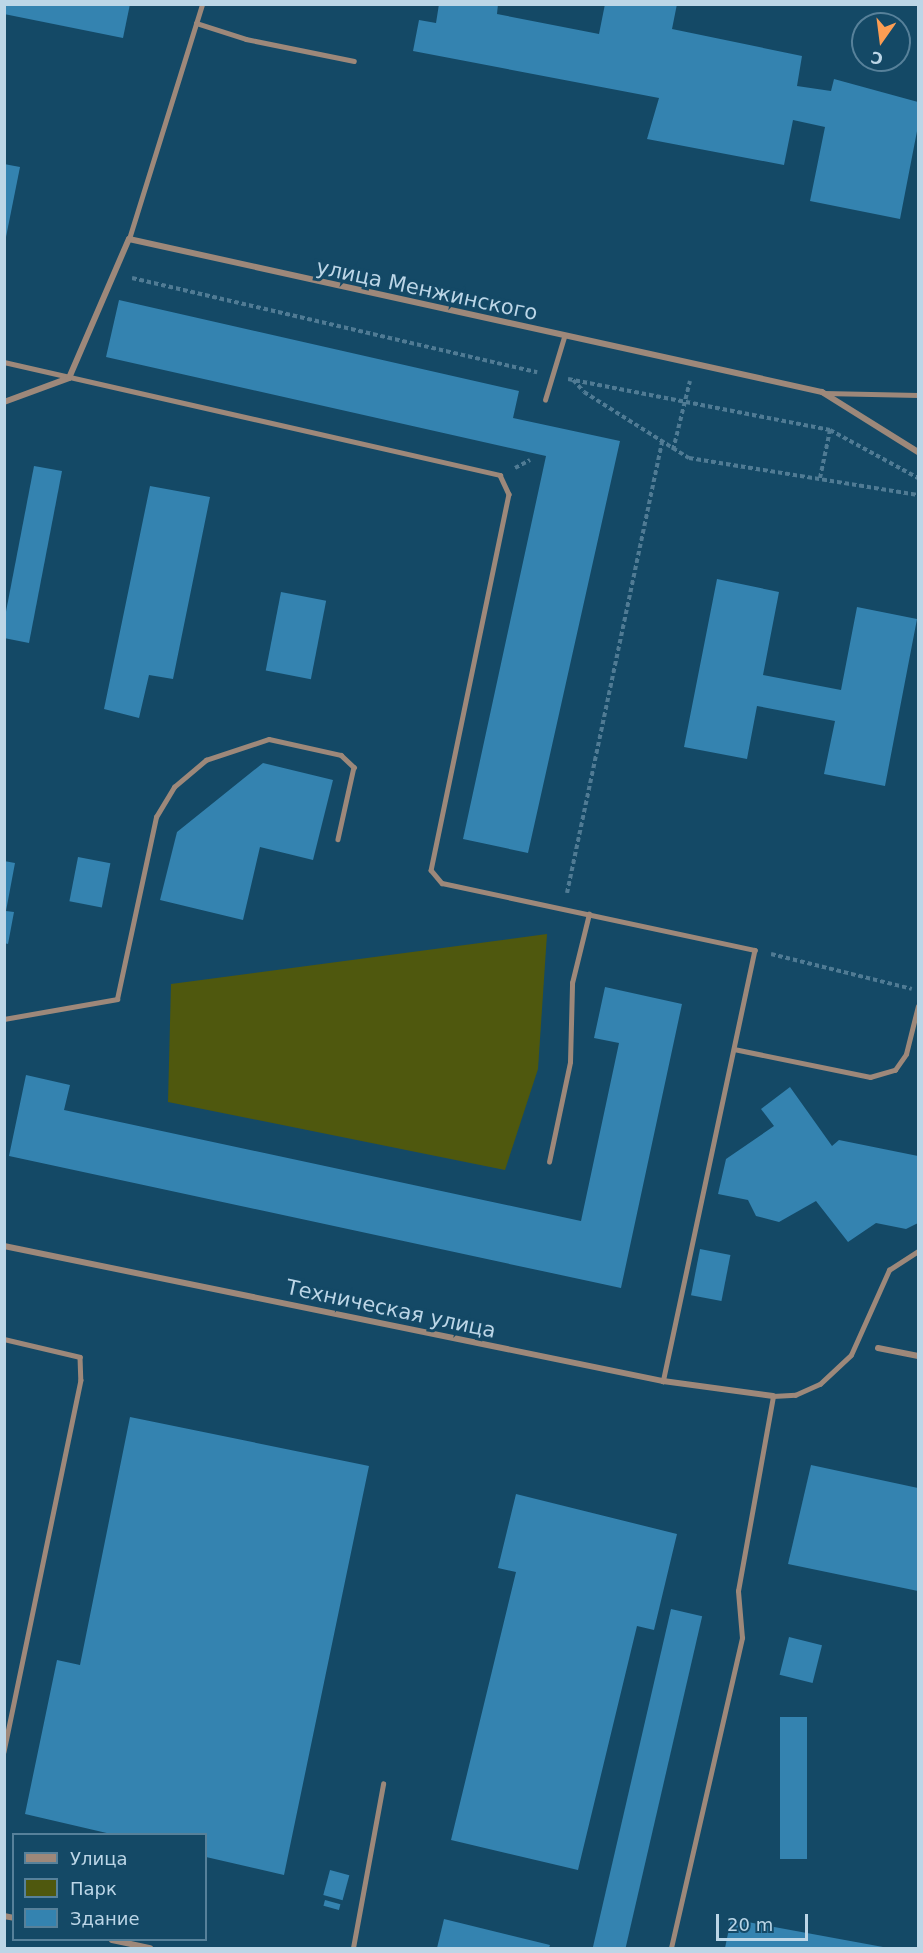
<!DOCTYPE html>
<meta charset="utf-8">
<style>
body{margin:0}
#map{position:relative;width:923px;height:1953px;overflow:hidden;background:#144966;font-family:"DejaVu Sans",sans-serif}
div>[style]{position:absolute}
.green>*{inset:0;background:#4f580e}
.building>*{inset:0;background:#3483b0;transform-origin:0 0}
.path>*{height:4px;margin-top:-2px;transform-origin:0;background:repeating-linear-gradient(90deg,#507b94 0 4.5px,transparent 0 7.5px)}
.service>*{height:4.5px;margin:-2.25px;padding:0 2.25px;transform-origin:2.25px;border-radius:2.25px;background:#9d887a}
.minor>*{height:6px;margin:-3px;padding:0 3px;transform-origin:3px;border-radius:3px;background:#9d887a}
span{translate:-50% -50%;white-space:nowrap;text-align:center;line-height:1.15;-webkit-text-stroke:6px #144966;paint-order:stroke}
.street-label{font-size:21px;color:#bcd6e7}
.frame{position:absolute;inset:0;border:6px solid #bcd6e7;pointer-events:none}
.legend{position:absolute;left:12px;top:1833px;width:195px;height:108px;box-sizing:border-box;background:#144966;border:2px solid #57819a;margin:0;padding:8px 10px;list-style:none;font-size:18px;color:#bcd6e7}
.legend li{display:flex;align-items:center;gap:12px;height:30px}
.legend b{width:30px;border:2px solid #57819a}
.north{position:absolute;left:851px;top:12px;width:60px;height:60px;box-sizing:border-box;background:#144966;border:2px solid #57819a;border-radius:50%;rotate:194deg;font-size:16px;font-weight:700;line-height:24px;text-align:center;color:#bcd6e7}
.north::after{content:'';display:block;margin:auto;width:21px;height:27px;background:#fc9d53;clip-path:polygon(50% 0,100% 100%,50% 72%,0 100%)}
.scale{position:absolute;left:716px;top:1914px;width:92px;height:27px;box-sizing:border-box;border:3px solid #bcd6e7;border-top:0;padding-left:8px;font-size:18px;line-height:21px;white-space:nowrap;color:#bcd6e7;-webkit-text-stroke:4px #144966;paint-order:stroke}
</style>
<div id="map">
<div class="green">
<i style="clip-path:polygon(547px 934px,538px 1069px,505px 1170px,168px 1102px,171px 984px)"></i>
</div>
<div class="building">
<i style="clip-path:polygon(4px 4px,130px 4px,123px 38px,4px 14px)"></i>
<i style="clip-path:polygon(439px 4px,498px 4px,497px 14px,599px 34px,605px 4px,677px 4px,672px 29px,802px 56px,797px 86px,831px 91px,834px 79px,918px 102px,918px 126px,900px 219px,810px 201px,825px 127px,793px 120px,784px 165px,647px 139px,659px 98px,413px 51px,419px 20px,436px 23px)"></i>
<i style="clip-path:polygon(4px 164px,20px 167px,6px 237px,4px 237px)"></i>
<i style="clip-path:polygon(119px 300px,519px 391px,513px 418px,620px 441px,528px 853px,463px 839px,546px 456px,106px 357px)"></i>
<i style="clip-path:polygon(34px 466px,62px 471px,29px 643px,4px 638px,4px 622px)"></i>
<i style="clip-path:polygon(150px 486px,210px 497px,173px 679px,149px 675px,139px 718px,104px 709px)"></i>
<i style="clip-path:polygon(717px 579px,779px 592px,763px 675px,841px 690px,857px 607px,917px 619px,885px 786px,824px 774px,835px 721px,757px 706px,747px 759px,684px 747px)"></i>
<i style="left:281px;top:592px;width:46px;height:80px;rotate:11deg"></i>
<i style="clip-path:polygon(263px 763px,333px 780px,313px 860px,260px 847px,243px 920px,160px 900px,177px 832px)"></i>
<i style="left:78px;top:857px;width:33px;height:45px;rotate:11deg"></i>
<i style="clip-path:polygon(4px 861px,15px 863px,6px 911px,14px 912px,8px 944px,4px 943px)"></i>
<i style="clip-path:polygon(605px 987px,682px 1004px,621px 1288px,9px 1156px,26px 1075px,70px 1085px,64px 1110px,581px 1221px,619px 1043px,594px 1038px)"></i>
<i style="clip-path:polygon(790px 1087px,832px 1146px,839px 1140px,918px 1156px,918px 1223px,906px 1229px,876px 1223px,848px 1242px,816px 1201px,779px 1222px,756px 1216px,748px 1200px,718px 1194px,726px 1159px,774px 1126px,761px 1109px)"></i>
<i style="left:700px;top:1249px;width:31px;height:47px;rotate:11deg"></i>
<i style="clip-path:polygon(130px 1417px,369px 1466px,284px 1875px,206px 1857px,206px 1834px,111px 1834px,25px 1814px,57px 1660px,80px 1665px)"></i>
<i style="clip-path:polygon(811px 1465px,918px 1488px,918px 1591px,788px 1564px)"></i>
<i style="clip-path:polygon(516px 1494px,677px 1534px,654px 1630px,637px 1626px,578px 1870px,451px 1840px,516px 1572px,498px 1568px)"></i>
<i style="left:671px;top:1609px;width:32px;height:348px;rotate:13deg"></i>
<i style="left:789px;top:1637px;width:34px;height:39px;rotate:14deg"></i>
<i style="left:780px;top:1717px;width:27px;height:142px"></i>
<i style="left:330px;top:1870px;width:20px;height:26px;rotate:15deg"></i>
<i style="left:325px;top:1900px;width:16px;height:6px;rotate:15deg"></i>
<i style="clip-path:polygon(444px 1919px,550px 1945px,549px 1948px,437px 1948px)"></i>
<i style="clip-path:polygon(731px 1919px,883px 1947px,883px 1948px,725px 1948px)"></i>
</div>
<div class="path">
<i style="left:132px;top:278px;width:416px;rotate:13.1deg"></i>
<i style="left:568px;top:379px;width:267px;rotate:11deg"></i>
<i style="left:830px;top:430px;width:100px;rotate:28.6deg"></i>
<i style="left:573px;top:380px;width:16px;rotate:47deg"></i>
<i style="left:584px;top:392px;width:124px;rotate:32.2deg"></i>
<i style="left:689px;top:458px;width:232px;rotate:9.2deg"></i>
<i style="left:673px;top:450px;width:71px;rotate:-76.2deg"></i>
<i style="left:515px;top:468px;width:17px;rotate:-28deg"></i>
<i style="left:820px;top:478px;width:49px;rotate:-78.2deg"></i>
<i style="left:567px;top:893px;width:461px;rotate:-78.1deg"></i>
<i style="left:771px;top:954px;width:145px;rotate:13.9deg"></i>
</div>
<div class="service">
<i style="left:196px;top:23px;width:52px;rotate:17.7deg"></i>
<i style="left:246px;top:39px;width:110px;rotate:11.5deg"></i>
<i style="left:129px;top:239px;width:246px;rotate:-72.7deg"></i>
<i style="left:4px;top:362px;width:509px;rotate:12.83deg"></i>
<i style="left:500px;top:475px;width:21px;rotate:65deg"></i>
<i style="left:509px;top:494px;width:384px;rotate:101.7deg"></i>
<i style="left:431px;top:870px;width:17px;rotate:50deg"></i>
<i style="left:442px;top:883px;width:320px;rotate:12.1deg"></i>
<i style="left:755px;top:950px;width:441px;rotate:102deg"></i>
<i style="left:824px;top:393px;width:94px;rotate:1.2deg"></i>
<i style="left:545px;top:400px;width:66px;rotate:-73.2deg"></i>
<i style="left:4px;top:1019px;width:115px;rotate:-10deg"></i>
<i style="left:117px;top:999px;width:186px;rotate:-77.9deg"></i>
<i style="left:156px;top:817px;width:35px;rotate:-59deg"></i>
<i style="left:174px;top:787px;width:42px;rotate:-40.2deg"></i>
<i style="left:206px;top:760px;width:66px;rotate:-18.4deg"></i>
<i style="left:269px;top:739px;width:74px;rotate:12.5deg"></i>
<i style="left:341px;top:755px;width:18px;rotate:43deg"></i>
<i style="left:354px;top:767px;width:74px;rotate:102.5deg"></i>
<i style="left:734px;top:1049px;width:139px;rotate:11.6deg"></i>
<i style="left:870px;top:1077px;width:26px;rotate:-16deg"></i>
<i style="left:895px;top:1070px;width:19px;rotate:-55deg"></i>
<i style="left:906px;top:1054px;width:49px;rotate:-76deg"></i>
<i style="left:549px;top:1162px;width:102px;rotate:-78.1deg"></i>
<i style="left:570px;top:1062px;width:79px;rotate:-88.5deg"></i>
<i style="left:572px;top:983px;width:71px;rotate:-76.2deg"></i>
<i style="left:4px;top:1339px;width:78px;rotate:13.3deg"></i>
<i style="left:80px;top:1357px;width:23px;rotate:88deg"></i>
<i style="left:81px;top:1380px;width:380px;rotate:101.7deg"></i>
<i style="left:353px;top:1948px;width:167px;rotate:-79.6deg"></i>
<i style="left:671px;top:1948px;width:318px;rotate:-77.1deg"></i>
<i style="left:742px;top:1638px;width:47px;rotate:-94.9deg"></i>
<i style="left:738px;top:1591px;width:198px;rotate:-79.8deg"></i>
<i style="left:773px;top:1396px;width:22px;rotate:-3deg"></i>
<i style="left:795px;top:1395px;width:27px;rotate:-24deg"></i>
<i style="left:820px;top:1384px;width:42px;rotate:-43.1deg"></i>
<i style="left:851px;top:1355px;width:93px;rotate:-65.9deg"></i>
<i style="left:889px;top:1270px;width:35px;rotate:-33deg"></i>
</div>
<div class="minor">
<i style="left:4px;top:402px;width:69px;rotate:-20.3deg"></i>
<i style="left:69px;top:378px;width:151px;rotate:-66.7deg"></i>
<i style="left:129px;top:239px;width:710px;rotate:12.45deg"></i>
<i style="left:822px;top:392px;width:113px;rotate:32deg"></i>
<i style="left:4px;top:1246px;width:673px;rotate:11.58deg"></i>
<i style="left:663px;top:1381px;width:111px;rotate:7.8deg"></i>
<i style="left:878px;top:1348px;width:41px;rotate:11.3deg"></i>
<i style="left:4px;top:1916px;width:10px;rotate:11deg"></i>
<i style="left:112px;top:1940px;width:39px;rotate:12deg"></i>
</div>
<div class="street-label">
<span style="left:427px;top:290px;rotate:12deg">улица Менжинского</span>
<span style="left:391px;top:1309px;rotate:12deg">Техническая улица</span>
</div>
<div class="frame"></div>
<ul class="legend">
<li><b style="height:8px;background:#9d887a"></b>Улица</li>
<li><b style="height:16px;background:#4f580e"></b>Парк</li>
<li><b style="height:16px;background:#3483b0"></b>Здание</li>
</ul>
<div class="north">С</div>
<div class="scale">20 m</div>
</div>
